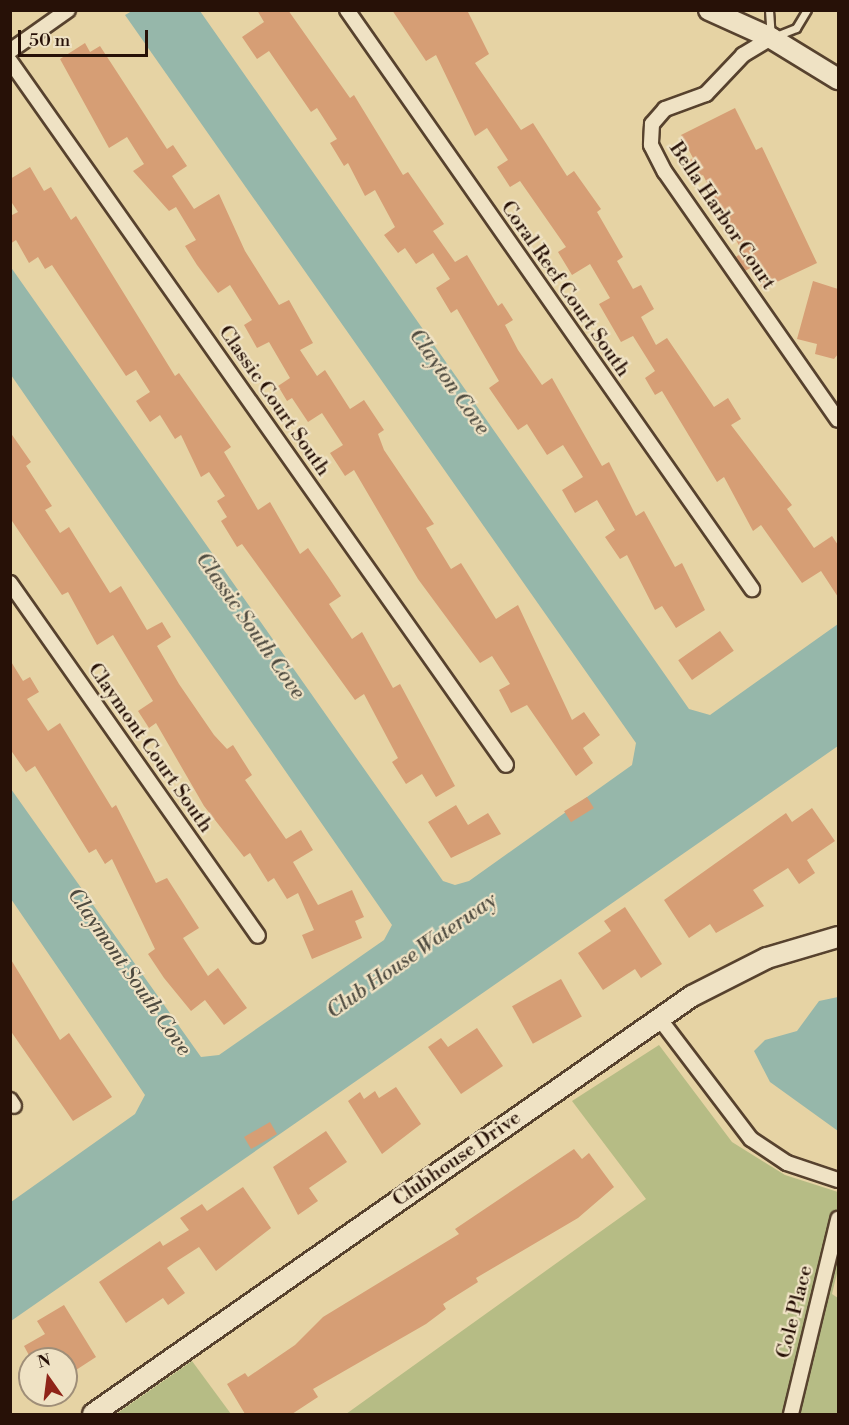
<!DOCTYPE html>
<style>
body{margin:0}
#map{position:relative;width:849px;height:1425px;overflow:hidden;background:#e6d3a4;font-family:"Libre Bodoni",serif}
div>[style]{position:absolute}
.green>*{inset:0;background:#b6bc85}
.water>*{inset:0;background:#96b7aa}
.building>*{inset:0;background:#d69e75;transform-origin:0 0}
.roads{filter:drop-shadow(2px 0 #57422e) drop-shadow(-2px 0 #57422e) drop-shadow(0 2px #57422e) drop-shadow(0 -2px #57422e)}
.lane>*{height:7px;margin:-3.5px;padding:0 3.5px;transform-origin:3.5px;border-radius:3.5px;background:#efe2c4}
.street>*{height:14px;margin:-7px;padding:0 7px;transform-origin:7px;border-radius:7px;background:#efe2c4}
.secondary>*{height:20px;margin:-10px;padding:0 10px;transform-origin:10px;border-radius:10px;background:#efe2c4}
span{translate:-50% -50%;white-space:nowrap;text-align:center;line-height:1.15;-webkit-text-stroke:4.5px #efe2c4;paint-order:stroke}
.street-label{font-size:20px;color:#271107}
.water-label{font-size:21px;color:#4e4b40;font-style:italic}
.frame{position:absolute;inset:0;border:12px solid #271107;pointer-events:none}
.north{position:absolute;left:18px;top:1347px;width:60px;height:60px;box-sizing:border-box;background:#efe2c4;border:2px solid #9f8e78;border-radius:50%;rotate:346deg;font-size:16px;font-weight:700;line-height:24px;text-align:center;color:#271107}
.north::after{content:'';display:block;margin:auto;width:21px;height:27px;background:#8f2418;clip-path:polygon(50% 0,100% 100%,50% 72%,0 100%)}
.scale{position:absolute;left:18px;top:30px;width:130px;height:27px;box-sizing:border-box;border:3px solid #271107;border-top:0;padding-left:8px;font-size:18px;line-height:21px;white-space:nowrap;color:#271107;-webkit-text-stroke:4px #efe2c4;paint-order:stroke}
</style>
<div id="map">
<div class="green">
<i style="clip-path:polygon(659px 1045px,732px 1142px,785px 1175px,838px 1192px,838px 1269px,832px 1294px,838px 1298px,838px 1414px,346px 1414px,646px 1199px,572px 1101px)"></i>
<i style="clip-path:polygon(192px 1361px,231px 1414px,116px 1414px)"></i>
</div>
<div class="water">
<i style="clip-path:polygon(132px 11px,200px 11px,689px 709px,710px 715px,838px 624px,838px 746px,11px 1321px,11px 1202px,135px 1114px,145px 1095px,11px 899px,11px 789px,201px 1057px,219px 1055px,384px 940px,392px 925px,11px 375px,10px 266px,443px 881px,455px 885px,469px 881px,632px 765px,636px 743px,125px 15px)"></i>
<i style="clip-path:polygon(838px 997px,838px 1131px,770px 1082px,754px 1051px,765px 1040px,797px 1031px,819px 1001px)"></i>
</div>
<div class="building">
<i style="clip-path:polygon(257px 10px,288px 10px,350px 98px,354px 95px,403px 175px,408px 172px,444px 224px,433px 231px,455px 262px,467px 255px,498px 306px,502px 303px,513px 320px,505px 325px,518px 350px,542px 385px,552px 378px,602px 466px,609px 462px,636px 516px,644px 511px,675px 567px,682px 563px,705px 610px,676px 628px,662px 606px,655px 610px,627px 555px,620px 559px,605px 537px,615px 530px,597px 500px,575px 513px,562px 490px,583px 477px,563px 445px,547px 455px,527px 424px,518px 430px,489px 388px,499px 381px,457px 309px,451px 313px,436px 288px,450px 279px,433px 253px,416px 264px,405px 248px,398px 253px,384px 235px,395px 227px,375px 190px,365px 196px,348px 163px,344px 166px,330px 143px,337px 139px,317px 108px,311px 112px,269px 51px,257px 59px,242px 37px,264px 22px)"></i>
<i style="clip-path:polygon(392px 10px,467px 10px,489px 54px,475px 63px,521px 130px,533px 123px,567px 176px,574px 171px,601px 209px,597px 212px,623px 257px,617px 261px,633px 289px,641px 285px,654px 309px,641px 317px,656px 345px,667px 338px,714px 407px,728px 398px,741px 419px,731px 425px,792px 505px,787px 509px,814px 548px,832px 536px,838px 545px,838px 597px,821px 571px,802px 583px,761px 525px,753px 531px,724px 477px,717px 482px,662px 391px,655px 395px,645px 378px,655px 371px,633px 336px,621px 342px,599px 304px,610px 298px,590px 264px,572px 275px,558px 252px,566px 247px,520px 181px,510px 187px,497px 167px,508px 160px,487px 128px,475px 136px,436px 55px,426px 61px)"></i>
<i style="clip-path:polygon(85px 43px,90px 52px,100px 46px,167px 149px,173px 145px,187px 166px,172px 176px,194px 209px,219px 194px,245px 251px,279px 305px,289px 300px,313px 343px,300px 350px,317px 376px,325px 370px,350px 409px,364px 400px,384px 430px,378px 434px,384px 450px,434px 524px,426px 528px,451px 569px,461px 563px,496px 619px,518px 605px,572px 720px,584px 712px,600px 735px,583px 748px,593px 763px,576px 776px,527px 705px,511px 713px,499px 690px,510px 684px,492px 656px,480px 663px,418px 579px,354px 470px,345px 476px,330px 453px,343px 445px,322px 413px,308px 422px,292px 398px,287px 401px,278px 386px,290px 378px,269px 342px,257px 348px,244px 325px,252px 320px,230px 285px,218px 293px,197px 265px,185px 246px,196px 240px,176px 207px,169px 211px,133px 171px,144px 164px,127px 137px,109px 148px,60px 59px)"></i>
<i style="clip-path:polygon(735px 108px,756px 150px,762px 147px,817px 263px,762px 289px,752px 267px,745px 271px,736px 257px,742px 252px,726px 219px,720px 222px,714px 210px,719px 207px,703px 175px,694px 179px,685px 162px,693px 158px,681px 135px)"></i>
<i style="clip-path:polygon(30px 167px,44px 191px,51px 187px,71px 220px,76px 216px,175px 376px,179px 373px,231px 447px,224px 452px,258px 510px,270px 502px,300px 554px,308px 548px,329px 578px,341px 596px,329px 604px,352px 639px,362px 632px,393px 688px,400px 684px,455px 786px,436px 797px,422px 774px,406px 784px,392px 762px,398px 758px,364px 694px,355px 700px,242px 544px,237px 547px,221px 521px,227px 517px,217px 501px,225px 496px,209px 472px,201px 477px,181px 435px,175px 439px,160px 415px,150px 422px,136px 401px,150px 392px,136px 370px,126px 376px,52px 265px,45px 269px,38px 257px,29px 263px,16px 240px,10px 244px,10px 216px,18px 212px,10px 200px,10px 179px)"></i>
<i style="clip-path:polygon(813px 281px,838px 289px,838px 354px,834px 359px,815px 354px,817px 344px,797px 339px)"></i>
<i style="clip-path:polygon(10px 432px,31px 462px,26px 466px,52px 506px,45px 510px,60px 533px,69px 527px,110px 593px,121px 586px,147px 630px,162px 622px,171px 637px,157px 646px,179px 684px,214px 735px,227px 749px,233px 745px,252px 775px,245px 780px,286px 839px,301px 830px,313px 850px,293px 862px,318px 905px,352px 890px,364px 917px,355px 921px,362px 938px,312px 959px,302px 935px,314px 930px,298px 893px,287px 899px,274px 878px,268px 882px,250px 853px,244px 857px,204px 806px,156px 723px,149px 728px,138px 711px,153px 701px,113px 635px,97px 645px,68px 592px,62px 595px,10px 518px)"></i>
<i style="left:720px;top:631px;width:24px;height:51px;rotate:55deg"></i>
<i style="clip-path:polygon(10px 660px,23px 681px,30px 677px,39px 692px,27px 699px,48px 731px,60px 723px,112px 808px,116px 805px,156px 883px,167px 878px,199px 928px,183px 938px,208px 976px,218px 968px,247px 1008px,224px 1025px,205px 1000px,191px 1011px,164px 978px,148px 954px,155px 949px,112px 859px,105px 864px,96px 849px,89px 853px,35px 766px,26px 772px,10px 749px)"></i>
<i style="left:587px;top:797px;width:13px;height:27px;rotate:58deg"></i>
<i style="clip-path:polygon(456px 805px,468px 825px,488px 813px,501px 834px,451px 858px,428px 822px)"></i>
<i style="clip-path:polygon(812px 808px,835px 841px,807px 860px,815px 873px,799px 884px,788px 868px,753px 890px,764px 906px,716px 933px,710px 924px,689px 938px,664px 900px,786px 813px,792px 822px)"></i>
<i style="clip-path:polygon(625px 907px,662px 964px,641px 978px,635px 969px,603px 990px,578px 953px,611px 931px,604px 921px)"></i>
<i style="clip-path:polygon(10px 958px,60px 1040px,69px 1033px,112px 1097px,73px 1121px,10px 1030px)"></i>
<i style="left:561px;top:979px;width:43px;height:56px;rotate:61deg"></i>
<i style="clip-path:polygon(477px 1028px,503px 1066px,461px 1094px,428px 1047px,441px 1038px,448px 1047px)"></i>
<i style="clip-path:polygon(396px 1087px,421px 1124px,382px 1154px,348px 1101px,360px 1092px,364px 1099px,375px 1091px,379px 1098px)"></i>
<i style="left:270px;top:1122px;width:14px;height:30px;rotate:60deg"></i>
<i style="clip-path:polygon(326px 1131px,347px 1162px,309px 1188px,318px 1201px,298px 1215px,273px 1167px)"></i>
<i style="clip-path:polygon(574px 1149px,582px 1159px,589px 1153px,614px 1187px,578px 1218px,476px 1278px,478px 1282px,443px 1304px,446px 1309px,426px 1324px,313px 1389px,318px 1397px,292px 1414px,245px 1414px,227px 1384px,245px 1373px,248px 1377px,295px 1345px,323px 1317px,459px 1234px,455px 1229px)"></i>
<i style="clip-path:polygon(243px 1187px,271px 1228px,216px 1271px,199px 1247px,174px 1263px,167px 1268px,185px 1293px,168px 1305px,163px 1298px,126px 1323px,99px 1282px,160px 1241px,163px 1246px,189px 1230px,180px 1218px,202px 1204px,207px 1211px)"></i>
<i style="clip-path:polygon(64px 1305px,96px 1357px,76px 1370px,69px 1358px,31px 1359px,24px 1346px,45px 1334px,37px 1321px)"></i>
</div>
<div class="roads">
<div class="lane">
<i style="left:769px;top:10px;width:28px;rotate:86deg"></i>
<i style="left:771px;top:38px;width:27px;rotate:-22deg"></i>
<i style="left:796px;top:28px;width:21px;rotate:-59deg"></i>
</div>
<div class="street">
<i style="left:347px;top:10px;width:707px;rotate:55.03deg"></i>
<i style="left:771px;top:38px;width:33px;rotate:149deg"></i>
<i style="left:743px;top:55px;width:54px;rotate:133.5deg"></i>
<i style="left:706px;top:94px;width:44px;rotate:159.9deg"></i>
<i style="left:665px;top:109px;width:20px;rotate:131deg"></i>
<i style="left:652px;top:124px;width:21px;rotate:93deg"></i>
<i style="left:651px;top:145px;width:30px;rotate:63deg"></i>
<i style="left:665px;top:172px;width:302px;rotate:55.1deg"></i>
<i style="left:10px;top:51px;width:71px;rotate:-35.3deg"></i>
<i style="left:10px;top:61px;width:861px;rotate:54.83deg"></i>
<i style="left:10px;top:583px;width:431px;rotate:54.9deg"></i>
<i style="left:659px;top:1018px;width:152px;rotate:52.8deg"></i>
<i style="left:751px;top:1139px;width:43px;rotate:33.7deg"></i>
<i style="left:787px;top:1163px;width:54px;rotate:18.4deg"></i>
<i style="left:10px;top:1100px;width:7px;rotate:56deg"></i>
<i style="left:791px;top:1414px;width:201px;rotate:-76.4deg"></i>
</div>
<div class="secondary">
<i style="left:709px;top:10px;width:68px;rotate:24.3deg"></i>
<i style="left:771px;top:38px;width:79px;rotate:31.5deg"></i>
<i style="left:93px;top:1414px;width:730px;rotate:-34.91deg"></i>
<i style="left:692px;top:996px;width:84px;rotate:-26.9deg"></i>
<i style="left:767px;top:958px;width:74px;rotate:-16.5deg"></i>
</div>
</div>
<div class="street-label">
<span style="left:722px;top:216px;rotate:56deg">Bella Harbor Court</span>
<span style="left:565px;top:289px;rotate:55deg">Coral Reef Court South</span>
<span style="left:274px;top:401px;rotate:55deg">Classic Court South</span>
<span style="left:150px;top:748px;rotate:55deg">Claymont Court South</span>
<span style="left:457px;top:1159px;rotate:-35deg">Clubhouse Drive</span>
<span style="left:795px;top:1312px;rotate:-76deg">Cole Place</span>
</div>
<div class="water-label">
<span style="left:449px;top:382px;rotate:55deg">Clayton Cove</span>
<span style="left:250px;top:626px;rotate:55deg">Classic South Cove</span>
<span style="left:412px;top:956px;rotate:-35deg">Club House Waterway</span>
<span style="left:129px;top:972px;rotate:55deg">Claymont South Cove</span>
</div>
<div class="frame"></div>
<div class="north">N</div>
<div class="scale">50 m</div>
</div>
